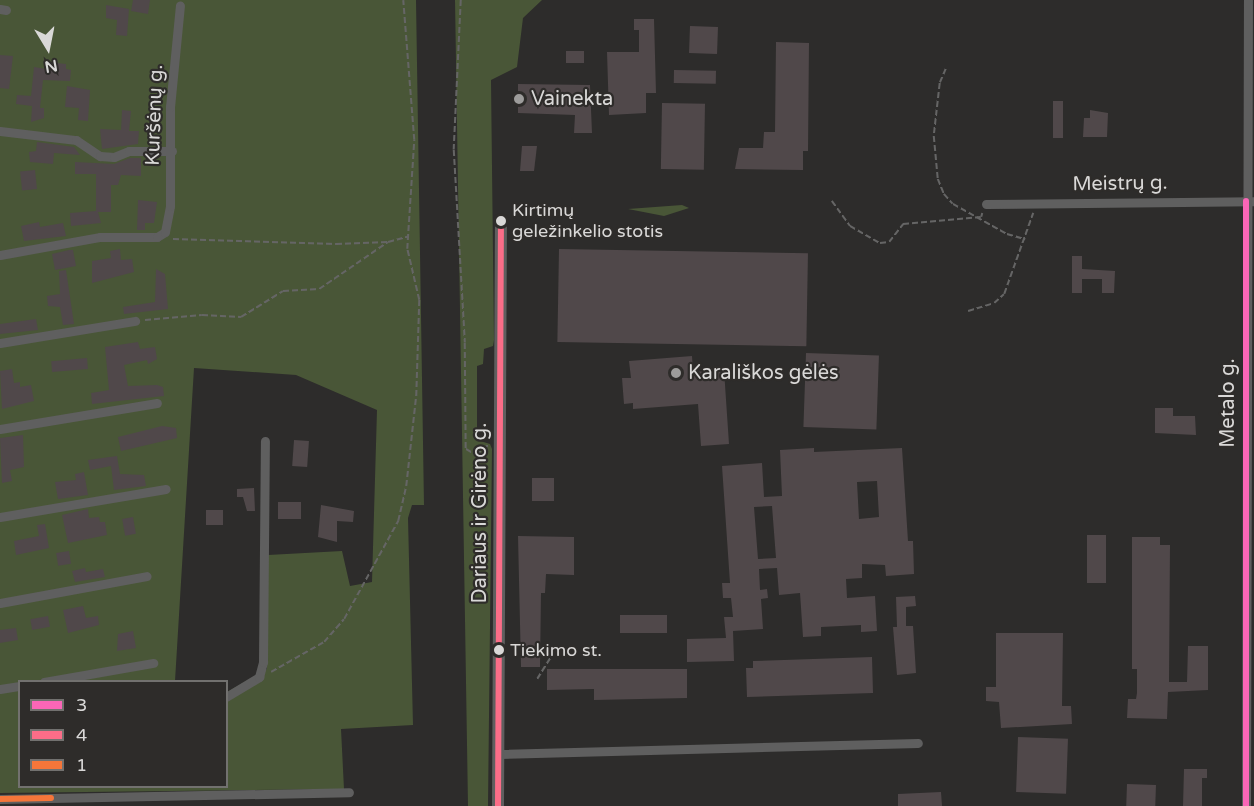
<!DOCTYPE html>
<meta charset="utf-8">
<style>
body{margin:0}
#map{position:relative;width:1254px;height:806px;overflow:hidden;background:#2d2c2b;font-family:"Varela Round",sans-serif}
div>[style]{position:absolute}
.green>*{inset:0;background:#495637}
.building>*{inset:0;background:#50484a;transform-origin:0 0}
.path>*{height:1.5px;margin-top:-0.75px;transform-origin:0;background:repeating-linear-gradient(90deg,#656565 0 6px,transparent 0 9px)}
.minor>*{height:9px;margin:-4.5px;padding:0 4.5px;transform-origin:4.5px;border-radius:4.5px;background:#5f5f5f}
.tertiary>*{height:12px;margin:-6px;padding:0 6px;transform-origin:6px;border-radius:6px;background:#5f5f5f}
.bus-1>*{height:6px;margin:-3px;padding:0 3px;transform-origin:3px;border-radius:3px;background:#fa66b7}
.bus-2>*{height:6px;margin:-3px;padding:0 3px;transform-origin:3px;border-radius:3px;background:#fb6d88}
.bus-3>*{height:6px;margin:-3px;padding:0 3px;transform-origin:3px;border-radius:3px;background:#f5763a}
.dots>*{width:16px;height:16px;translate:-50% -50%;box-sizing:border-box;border:3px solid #2e2c2a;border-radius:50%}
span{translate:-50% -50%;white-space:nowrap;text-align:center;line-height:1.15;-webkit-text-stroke:4.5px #2e2c2a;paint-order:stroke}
.bus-label{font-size:18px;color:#d9d8d7}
.left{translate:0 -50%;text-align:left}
.poi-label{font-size:20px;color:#d9d8d7}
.street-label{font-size:20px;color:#d9d8d7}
.legend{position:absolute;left:18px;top:680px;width:210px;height:108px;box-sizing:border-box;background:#2e2c2a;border:2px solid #72716f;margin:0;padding:8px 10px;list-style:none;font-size:18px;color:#d9d8d7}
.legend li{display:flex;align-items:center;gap:12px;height:30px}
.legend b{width:30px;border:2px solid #72716f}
.north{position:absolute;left:18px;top:18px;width:60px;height:60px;-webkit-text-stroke:4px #2e2c2a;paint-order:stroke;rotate:170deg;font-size:16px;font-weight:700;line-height:24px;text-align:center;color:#d9d8d7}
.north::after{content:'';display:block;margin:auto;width:21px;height:27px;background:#d9d8d7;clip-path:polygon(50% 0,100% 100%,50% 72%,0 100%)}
</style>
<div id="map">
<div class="green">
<i style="clip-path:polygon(evenodd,0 0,416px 0,424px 505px,412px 505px,408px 518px,413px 725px,341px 729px,344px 789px,0 793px,0 0,194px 368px,296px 375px,377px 410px,372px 582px,350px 586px,342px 551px,268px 555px,267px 669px,227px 692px,226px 786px,20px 786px,20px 682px,175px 681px,194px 368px)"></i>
<i style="clip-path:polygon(455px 0,542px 0,523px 18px,517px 67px,491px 80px,494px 340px,493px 346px,484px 349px,483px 364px,477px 366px,477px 440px,490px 444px,492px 449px,488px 806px,468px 806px)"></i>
<i style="clip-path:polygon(682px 205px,689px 208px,664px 216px,628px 209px)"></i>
</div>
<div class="building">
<i style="clip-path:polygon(133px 0,150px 0,148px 14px,131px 11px)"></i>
<i style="clip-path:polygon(106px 5px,129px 9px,127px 36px,116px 35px,117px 20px,106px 18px)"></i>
<i style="clip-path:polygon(634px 19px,654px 19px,656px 93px,646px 93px,646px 113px,609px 115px,607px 52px,639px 52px,639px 30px,634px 30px)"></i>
<i style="left:690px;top:26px;width:28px;height:27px;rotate:2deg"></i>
<i style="clip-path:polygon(776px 42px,809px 43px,808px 151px,803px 151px,803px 170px,735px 169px,739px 148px,763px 148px,764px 132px,775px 132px)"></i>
<i style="left:566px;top:51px;width:18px;height:12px"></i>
<i style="clip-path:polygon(0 55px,13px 56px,9px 89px,0 88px)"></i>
<i style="clip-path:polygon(57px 63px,66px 64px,66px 69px,71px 70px,70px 81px,43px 80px,40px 108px,44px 108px,44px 118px,31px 122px,32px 106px,16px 104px,17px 95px,31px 96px,34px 67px,47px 69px)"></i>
<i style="left:674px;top:70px;width:42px;height:13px;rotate:1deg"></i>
<i style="clip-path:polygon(518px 84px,590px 85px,592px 133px,574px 133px,575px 115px,518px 113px)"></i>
<i style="clip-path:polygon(67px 86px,90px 90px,88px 121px,78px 120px,79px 108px,65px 107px)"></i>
<i style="left:1053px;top:101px;width:10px;height:37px"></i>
<i style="left:662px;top:103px;width:43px;height:66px;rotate:1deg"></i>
<i style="clip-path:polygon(122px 110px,131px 111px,129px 131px,139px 131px,138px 144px,102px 149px,100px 129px,121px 130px)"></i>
<i style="clip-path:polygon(1090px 110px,1108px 113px,1107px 137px,1083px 137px,1084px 118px,1090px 118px)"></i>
<i style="clip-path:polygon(37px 142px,74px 147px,80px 155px,54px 153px,53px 164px,30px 162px,29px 152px,36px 151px)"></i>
<i style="clip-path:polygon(522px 146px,537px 146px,534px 171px,520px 171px)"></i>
<i style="clip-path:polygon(130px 158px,141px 158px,141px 176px,121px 175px,118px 185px,111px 185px,111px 212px,98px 212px,101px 223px,71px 226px,70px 213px,96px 211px,96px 174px,75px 174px,75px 162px,114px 164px)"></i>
<i style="left:35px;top:170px;width:19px;height:15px;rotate:84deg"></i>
<i style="clip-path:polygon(138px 200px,157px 202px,154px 223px,145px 223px,145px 230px,137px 230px)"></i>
<i style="clip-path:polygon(39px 222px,40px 227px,63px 223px,66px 236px,24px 241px,21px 226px)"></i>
<i style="clip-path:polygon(120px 249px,121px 260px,132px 259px,134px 272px,92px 283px,92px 261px,111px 258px,110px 251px)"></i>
<i style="left:559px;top:249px;width:249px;height:93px;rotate:1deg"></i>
<i style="clip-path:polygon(69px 250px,73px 250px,76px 266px,55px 270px,52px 254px)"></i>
<i style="clip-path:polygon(1072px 256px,1082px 256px,1082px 269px,1115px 271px,1114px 293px,1102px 293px,1102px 279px,1082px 279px,1082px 293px,1072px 293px)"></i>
<i style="clip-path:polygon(156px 269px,165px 274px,168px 309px,124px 314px,123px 307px,155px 302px)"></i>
<i style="clip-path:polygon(66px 270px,74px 324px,63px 325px,60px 307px,48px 306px,47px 296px,60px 294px,59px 271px)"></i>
<i style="clip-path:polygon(36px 319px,38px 330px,0 334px,0 324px)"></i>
<i style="clip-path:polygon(138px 342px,140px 349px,155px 347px,157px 359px,148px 364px,147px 360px,124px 365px,128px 386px,157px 385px,163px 387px,164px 396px,92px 404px,91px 393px,109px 390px,105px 347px)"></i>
<i style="left:806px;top:353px;width:73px;height:74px;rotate:2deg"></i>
<i style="clip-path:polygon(692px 356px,693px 372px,724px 370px,729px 444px,701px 446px,698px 404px,633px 409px,633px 403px,624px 404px,622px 378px,631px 378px,629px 361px)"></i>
<i style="left:87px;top:358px;width:11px;height:36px;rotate:85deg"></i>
<i style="clip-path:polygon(12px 369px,14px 383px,20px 382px,20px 387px,31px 385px,34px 401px,2px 409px,0 371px)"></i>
<i style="clip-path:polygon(1155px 408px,1173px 408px,1173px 416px,1195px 416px,1196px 435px,1155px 433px)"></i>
<i style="clip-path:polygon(162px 426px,176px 428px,177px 438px,121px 451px,118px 437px)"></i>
<i style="clip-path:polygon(23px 435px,24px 467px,10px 470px,12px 481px,2px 483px,0 438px)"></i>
<i style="left:294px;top:440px;width:15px;height:26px;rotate:4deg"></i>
<i style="clip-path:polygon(evenodd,814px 448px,814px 452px,902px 448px,908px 541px,913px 541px,914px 574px,886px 576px,885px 565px,862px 564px,862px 578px,846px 579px,847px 598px,875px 596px,877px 631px,861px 632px,861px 625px,821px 627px,821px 636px,803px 637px,800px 593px,779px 595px,777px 568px,759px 569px,760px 590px,767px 589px,768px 598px,761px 599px,763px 629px,733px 631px,734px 661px,687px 662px,687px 639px,726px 638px,724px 617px,733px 617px,731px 598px,723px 598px,722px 583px,730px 583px,722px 466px,762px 463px,764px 497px,782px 496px,780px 450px,814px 448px,877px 481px,879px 517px,859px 519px,857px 482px,877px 481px,814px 448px,772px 506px,776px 558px,758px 559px,754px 507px,772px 506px)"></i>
<i style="clip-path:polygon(117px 456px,120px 474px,144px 475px,146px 486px,114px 490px,111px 466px,90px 470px,88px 460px)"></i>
<i style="clip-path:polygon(84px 472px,88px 495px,58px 499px,55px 482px,76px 480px,75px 474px)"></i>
<i style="left:532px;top:478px;width:22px;height:23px"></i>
<i style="clip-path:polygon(254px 488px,255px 511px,247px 511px,243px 497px,237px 497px,237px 489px)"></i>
<i style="left:278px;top:502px;width:23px;height:17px"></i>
<i style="clip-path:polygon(321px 505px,354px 511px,353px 522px,337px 521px,337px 542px,318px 537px)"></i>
<i style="clip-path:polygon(88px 509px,89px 518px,99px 517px,100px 522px,105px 522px,107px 535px,68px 543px,62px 515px)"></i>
<i style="left:206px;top:510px;width:17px;height:15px"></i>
<i style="left:133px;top:517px;width:17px;height:11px;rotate:80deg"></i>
<i style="clip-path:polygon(45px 524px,49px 548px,16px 555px,14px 541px,39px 536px,37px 525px)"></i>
<i style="left:1087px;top:535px;width:19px;height:48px"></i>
<i style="clip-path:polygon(518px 536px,574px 537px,574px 575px,546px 574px,545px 593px,541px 593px,540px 667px,521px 667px)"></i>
<i style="clip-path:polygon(1132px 537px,1160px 537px,1160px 545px,1170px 545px,1169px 682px,1187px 682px,1188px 646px,1208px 646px,1208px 690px,1168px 692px,1167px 719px,1127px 718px,1128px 699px,1136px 699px,1137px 693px,1137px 669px,1132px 669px)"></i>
<i style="left:69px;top:551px;width:13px;height:13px;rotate:81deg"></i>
<i style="clip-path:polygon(85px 568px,86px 572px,103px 569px,105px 577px,75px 582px,72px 571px)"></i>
<i style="clip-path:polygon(915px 596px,916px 606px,906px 607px,906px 626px,913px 626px,916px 673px,897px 675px,893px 627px,897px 627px,896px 597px)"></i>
<i style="clip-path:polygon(83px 606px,86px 618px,98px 616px,99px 625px,68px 633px,63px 610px)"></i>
<i style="left:667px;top:615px;width:18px;height:47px;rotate:90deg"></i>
<i style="left:48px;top:616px;width:11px;height:18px;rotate:80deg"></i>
<i style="clip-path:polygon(16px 628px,18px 640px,0 643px,0 630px)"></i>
<i style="clip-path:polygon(133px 631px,136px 648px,117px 651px,118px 634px)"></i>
<i style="clip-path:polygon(996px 633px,1063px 633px,1062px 706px,1071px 706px,1072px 724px,1001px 728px,999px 702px,986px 701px,986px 687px,996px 687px)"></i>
<i style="clip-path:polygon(872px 657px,873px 693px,747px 697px,746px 668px,753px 668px,753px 661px)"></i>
<i style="clip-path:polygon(547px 669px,687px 669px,687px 698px,594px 700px,594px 689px,547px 690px)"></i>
<i style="left:1018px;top:737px;width:50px;height:55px;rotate:2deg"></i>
<i style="clip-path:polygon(1184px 769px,1207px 769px,1207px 778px,1202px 778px,1202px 806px,1183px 806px)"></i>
<i style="left:1127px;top:784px;width:29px;height:22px;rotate:2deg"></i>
<i style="clip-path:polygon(941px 792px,942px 806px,898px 806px,898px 794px)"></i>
</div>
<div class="path">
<i style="left:461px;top:0;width:150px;rotate:92.7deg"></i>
<i style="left:454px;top:150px;width:193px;rotate:86.7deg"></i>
<i style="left:465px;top:343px;width:106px;rotate:89.5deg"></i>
<i style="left:466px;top:449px;width:12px;rotate:31deg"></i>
<i style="left:476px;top:455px;width:16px;rotate:-40deg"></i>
<i style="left:946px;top:69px;width:15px;rotate:113deg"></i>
<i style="left:940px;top:83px;width:53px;rotate:96.5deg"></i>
<i style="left:934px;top:136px;width:43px;rotate:84.7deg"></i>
<i style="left:938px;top:179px;width:16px;rotate:68deg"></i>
<i style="left:944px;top:194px;width:13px;rotate:48deg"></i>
<i style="left:953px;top:204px;width:62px;rotate:29.1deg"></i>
<i style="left:1007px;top:234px;width:19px;rotate:16deg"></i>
<i style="left:832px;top:201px;width:31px;rotate:54deg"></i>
<i style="left:850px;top:226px;width:34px;rotate:30deg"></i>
<i style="left:880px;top:243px;width:9px;rotate:-6deg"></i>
<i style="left:889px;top:242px;width:23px;rotate:-52deg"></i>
<i style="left:903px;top:224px;width:78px;rotate:-5.1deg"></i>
<i style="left:981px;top:217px;width:4px;rotate:-76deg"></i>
<i style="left:173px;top:239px;width:163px;rotate:1.8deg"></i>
<i style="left:336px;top:244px;width:52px;rotate:-2.2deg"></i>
<i style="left:388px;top:242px;width:20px;rotate:-15deg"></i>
<i style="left:968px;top:311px;width:27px;rotate:-17deg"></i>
<i style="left:994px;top:303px;width:13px;rotate:-42deg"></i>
<i style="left:1004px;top:294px;width:86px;rotate:-70.3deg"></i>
<i style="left:145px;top:320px;width:57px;rotate:-5deg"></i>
<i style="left:202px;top:315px;width:39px;rotate:3deg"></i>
<i style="left:241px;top:317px;width:49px;rotate:-31.8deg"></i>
<i style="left:283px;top:291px;width:36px;rotate:-3deg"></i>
<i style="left:319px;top:289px;width:83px;rotate:-34.3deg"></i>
<i style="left:271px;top:672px;width:61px;rotate:-29.5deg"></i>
<i style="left:324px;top:642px;width:30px;rotate:-49deg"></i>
<i style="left:344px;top:619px;width:112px;rotate:-61.1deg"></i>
<i style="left:398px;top:521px;width:36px;rotate:-77deg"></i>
<i style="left:406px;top:486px;width:91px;rotate:-83.7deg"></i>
<i style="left:416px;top:396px;width:96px;rotate:-88.2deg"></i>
<i style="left:419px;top:300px;width:52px;rotate:-103.2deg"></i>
<i style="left:407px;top:249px;width:109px;rotate:-86.3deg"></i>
<i style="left:414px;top:140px;width:140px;rotate:-94.5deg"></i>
<i style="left:537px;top:679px;width:28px;rotate:-58deg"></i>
</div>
<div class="minor">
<i style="left:0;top:9px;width:6px;rotate:9deg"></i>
<i style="left:0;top:131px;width:77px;rotate:6.8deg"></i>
<i style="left:76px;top:140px;width:29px;rotate:34deg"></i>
<i style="left:100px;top:156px;width:14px;rotate:4deg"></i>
<i style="left:114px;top:157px;width:16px;rotate:-22deg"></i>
<i style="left:129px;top:151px;width:43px"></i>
<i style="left:986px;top:204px;width:268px;rotate:-0.6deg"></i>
<i style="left:0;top:255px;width:102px;rotate:-10.2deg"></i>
<i style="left:100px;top:237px;width:57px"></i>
<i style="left:157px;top:237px;width:9px;rotate:-32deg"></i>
<i style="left:165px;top:232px;width:26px;rotate:-79deg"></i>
<i style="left:170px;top:206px;width:99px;rotate:-90deg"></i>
<i style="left:170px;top:107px;width:102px;rotate:-84.4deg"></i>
<i style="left:0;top:343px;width:137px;rotate:-9.3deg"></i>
<i style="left:0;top:429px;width:159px;rotate:-9.4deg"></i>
<i style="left:0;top:517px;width:168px;rotate:-9.6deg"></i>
<i style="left:0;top:603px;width:149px;rotate:-10.4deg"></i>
<i style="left:44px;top:682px;width:111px;rotate:-9.9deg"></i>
<i style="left:0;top:689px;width:20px;rotate:-9deg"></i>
<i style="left:226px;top:697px;width:39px;rotate:-31deg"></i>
<i style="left:259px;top:677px;width:16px;rotate:-75deg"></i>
<i style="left:263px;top:662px;width:221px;rotate:-89.5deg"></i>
<i style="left:498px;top:754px;width:420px;rotate:-1.5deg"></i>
<i style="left:0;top:799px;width:349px;rotate:-1.1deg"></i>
<i style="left:1246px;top:806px;width:806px;rotate:-89.86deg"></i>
</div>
<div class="tertiary">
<i style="left:498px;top:806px;width:585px;rotate:-89.71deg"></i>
</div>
<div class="bus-1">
<i style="left:1246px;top:201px;width:605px;rotate:90deg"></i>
</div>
<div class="bus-2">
<i style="left:498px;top:806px;width:585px;rotate:-89.71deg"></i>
</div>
<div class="bus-3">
<i style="left:0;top:799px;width:51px;rotate:-1.1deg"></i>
</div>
<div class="dots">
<i style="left:519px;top:99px;background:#9d9c9b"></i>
<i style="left:501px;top:221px;background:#d9d8d7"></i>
<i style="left:676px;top:373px;background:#9d9c9b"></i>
<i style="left:499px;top:650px;background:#d9d8d7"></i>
</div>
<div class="bus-label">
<span class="left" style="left:512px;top:221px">Kirtimų<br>geležinkelio stotis</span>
<span class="left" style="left:510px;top:650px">Tiekimo st.</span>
</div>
<div class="poi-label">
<span class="left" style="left:531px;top:99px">Vainekta</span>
<span class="left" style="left:688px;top:373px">Karališkos gėlės</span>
</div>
<div class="street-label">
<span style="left:155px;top:115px;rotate:-88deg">Kuršėnų g.</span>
<span style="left:1120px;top:184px;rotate:-1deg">Meistrų g.</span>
<span style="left:1228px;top:403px;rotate:-90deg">Metalo g.</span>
<span style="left:480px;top:513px;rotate:-90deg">Dariaus ir Girėno g.</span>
</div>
<ul class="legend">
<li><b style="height:8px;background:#fa66b7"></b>3</li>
<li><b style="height:8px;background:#fb6d88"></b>4</li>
<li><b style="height:8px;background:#f5763a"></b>1</li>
</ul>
<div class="north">N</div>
</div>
